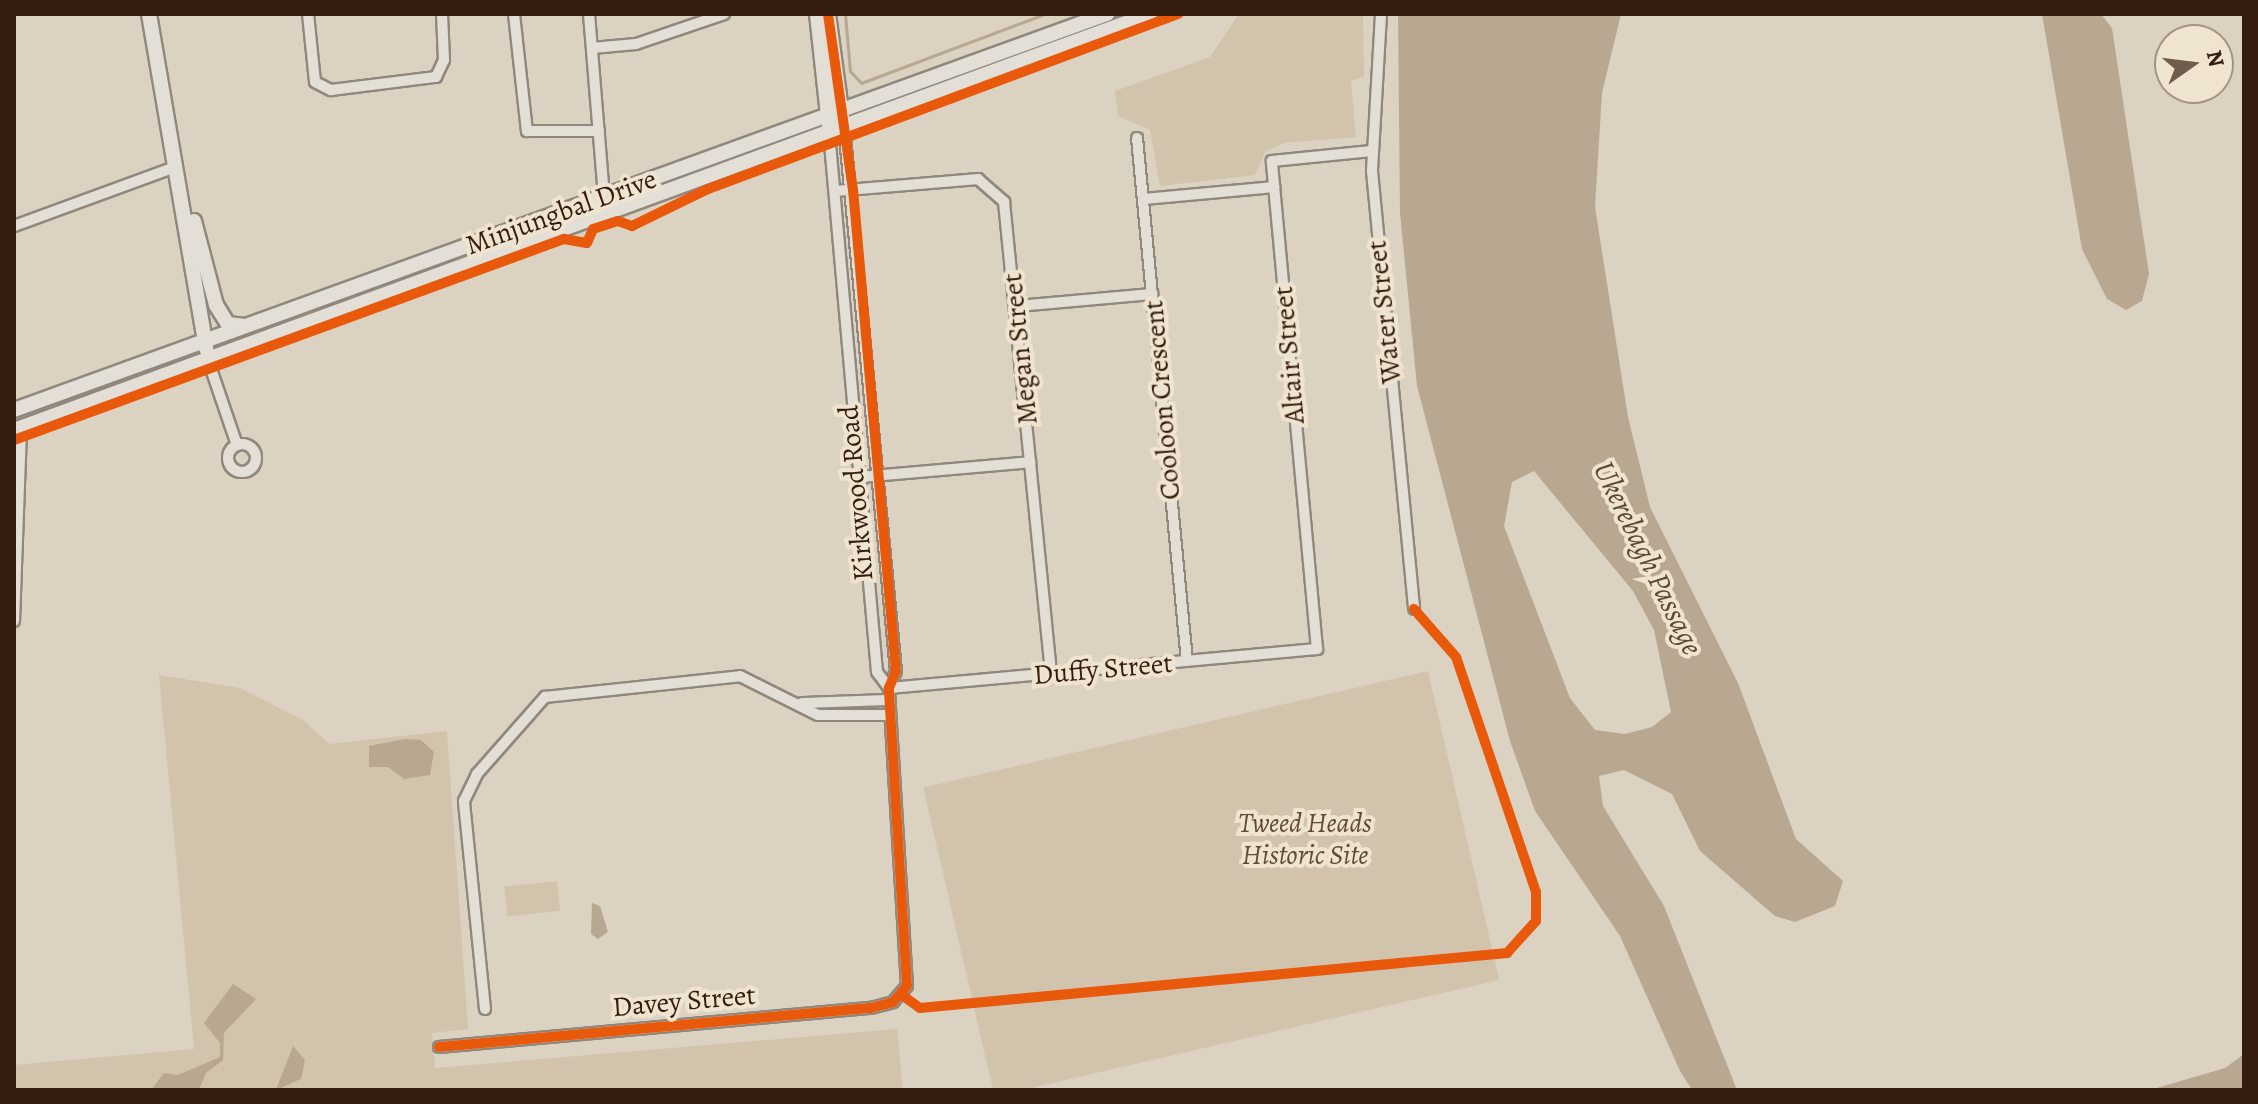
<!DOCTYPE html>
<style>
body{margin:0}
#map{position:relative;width:2258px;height:1104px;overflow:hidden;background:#dcd2c1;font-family:Alegreya,serif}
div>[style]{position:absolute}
.green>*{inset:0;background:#d2c3ac;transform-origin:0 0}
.water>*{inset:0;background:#b9a891}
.stream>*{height:3px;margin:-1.5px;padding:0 1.5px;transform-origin:1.5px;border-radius:1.5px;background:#b9a891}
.roads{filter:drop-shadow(2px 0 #91887d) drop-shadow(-2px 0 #91887d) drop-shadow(0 2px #91887d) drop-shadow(0 -2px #91887d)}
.street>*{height:10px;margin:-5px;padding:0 5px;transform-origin:5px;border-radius:5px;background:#e4dfd6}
.street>.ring{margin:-5px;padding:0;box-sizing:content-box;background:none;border:10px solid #e4dfd6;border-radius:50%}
.secondary>*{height:14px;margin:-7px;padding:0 7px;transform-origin:7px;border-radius:7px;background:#e4dfd6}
.cycleway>*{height:10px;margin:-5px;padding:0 5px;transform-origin:5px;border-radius:5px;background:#e8590c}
span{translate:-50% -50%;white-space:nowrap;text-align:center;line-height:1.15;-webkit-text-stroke:8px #efe4d0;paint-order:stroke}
.street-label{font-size:28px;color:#341c0f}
.park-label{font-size:28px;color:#614a39;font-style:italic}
.water-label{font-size:30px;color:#5d4736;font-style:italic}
.frame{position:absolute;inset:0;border:16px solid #341c0f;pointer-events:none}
.north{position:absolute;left:2154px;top:24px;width:80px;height:80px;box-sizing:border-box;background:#efe4d0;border:2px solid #a49483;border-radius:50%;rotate:76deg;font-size:22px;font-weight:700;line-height:32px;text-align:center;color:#341c0f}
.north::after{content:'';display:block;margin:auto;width:28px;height:36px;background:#6f5c4d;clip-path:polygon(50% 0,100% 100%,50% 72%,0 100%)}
</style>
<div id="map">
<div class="green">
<i style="clip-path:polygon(1239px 14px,1363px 14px,1364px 76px,1351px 81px,1356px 137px,1283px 143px,1265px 152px,1255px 175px,1160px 186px,1150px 130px,1118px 116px,1115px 91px,1210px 57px)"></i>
<i style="left:1428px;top:671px;width:317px;height:518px;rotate:77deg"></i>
<i style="clip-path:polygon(159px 675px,240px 688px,303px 720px,329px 744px,447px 731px,468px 1029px,432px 1033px,435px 1068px,897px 1029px,903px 1090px,16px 1090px,14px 1065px,194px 1049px)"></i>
<i style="left:557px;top:881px;width:30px;height:53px;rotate:84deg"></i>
</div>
<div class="water">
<i style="clip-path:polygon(evenodd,1398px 14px,1621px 14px,1602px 93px,1595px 207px,1628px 417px,1650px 507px,1738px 683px,1796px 839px,1843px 881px,1835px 906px,1795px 922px,1775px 916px,1700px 851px,1672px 794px,1624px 770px,1599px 776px,1603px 806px,1664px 906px,1737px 1090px,1692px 1090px,1680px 1071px,1620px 936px,1535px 811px,1510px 741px,1417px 386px,1400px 213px,1398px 14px,1534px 471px,1633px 591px,1654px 630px,1671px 712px,1652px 727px,1625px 734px,1595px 730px,1570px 698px,1504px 526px,1512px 482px,1534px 471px)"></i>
<i style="clip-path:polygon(2042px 14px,2101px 14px,2112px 28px,2149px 274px,2142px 301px,2126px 310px,2107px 299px,2082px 249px)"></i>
<i style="clip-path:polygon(405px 739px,421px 740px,434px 752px,430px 775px,404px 779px,388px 767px,369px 767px,369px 746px)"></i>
<i style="clip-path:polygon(592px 903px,600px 906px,608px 932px,598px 939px,591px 934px)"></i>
<i style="clip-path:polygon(233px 984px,256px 999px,224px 1033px,223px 1060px,206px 1073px,199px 1090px,151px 1090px,164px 1073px,178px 1075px,220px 1057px,220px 1043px,204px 1023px)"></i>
<i style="clip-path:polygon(293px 1046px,305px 1060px,301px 1079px,276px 1090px)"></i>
<i style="clip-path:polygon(2244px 1054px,2244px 1090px,2150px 1090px,2225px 1068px)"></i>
</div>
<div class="stream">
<i style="left:845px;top:14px;width:57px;rotate:85deg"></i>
<i style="left:850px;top:71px;width:16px;rotate:47deg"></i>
<i style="left:861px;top:83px;width:197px;rotate:-20.6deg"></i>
</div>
<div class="roads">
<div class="street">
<i style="left:308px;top:14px;width:68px;rotate:84.1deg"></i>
<i style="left:315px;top:82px;width:18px;rotate:27deg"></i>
<i style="left:331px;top:90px;width:106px;rotate:-7.1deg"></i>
<i style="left:436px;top:77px;width:19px;rotate:-65deg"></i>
<i style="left:444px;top:60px;width:46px;rotate:-92.5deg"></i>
<i style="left:514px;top:14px;width:118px;rotate:83.7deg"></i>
<i style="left:527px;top:131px;width:72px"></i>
<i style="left:589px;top:14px;width:183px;rotate:85.3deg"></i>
<i style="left:1381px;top:14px;width:157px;rotate:93.3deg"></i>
<i style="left:1372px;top:171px;width:440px;rotate:84.5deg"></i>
<i style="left:592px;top:48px;width:44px;rotate:-5.2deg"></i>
<i style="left:636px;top:44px;width:93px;rotate:-18.8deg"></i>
<i style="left:829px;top:132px;width:542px;rotate:84.92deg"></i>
<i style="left:877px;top:672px;width:20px;rotate:53deg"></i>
<i style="left:1137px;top:138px;width:525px;rotate:84.54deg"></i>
<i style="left:835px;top:191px;width:144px;rotate:-4.8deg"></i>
<i style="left:978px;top:179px;width:35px;rotate:41deg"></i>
<i style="left:1004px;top:202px;width:475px;rotate:84.3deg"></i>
<i style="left:1144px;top:199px;width:131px;rotate:-5.3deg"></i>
<i style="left:14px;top:226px;width:171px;rotate:-20.1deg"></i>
<i style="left:1017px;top:306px;width:136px;rotate:-5.1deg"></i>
<i style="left:208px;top:360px;width:90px;rotate:71.2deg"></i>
<i class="ring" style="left:228px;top:444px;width:18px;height:18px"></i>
<i style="left:860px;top:477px;width:171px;rotate:-5deg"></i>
<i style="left:14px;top:621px;width:194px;rotate:-87.9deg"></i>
<i style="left:889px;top:688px;width:430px;rotate:-5.2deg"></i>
<i style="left:1317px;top:649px;width:490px;rotate:-95.3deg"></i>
<i style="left:1272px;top:161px;width:100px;rotate:-5.7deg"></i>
<i style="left:802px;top:703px;width:87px;rotate:-2deg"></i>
<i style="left:485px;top:1009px;width:209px;rotate:-95.8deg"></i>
<i style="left:464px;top:801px;width:30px;rotate:-64deg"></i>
<i style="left:477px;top:774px;width:103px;rotate:-48.6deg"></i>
<i style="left:545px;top:697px;width:196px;rotate:-6.1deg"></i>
<i style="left:740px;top:676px;width:87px;rotate:26.6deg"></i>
<i style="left:818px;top:715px;width:72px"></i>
<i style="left:439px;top:1047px;width:434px;rotate:-5.2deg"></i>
<i style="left:871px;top:1008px;width:23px;rotate:-15deg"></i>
<i style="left:893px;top:1002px;width:21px;rotate:-49deg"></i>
<i style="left:907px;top:986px;width:299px;rotate:-93.5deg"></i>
<i style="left:889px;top:688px;width:18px;rotate:-68deg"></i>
<i style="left:896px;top:671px;width:547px;rotate:-95.45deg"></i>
</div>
<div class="secondary">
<i style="left:149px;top:14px;width:340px;rotate:80.3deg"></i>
<i style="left:817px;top:14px;width:112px;rotate:83.8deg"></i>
<i style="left:828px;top:14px;width:105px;rotate:82.3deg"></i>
<i style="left:194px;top:221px;width:87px;rotate:75.3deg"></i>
<i style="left:216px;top:305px;width:22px;rotate:58deg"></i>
<i style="left:228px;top:324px;width:17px;rotate:7deg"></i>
<i style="left:14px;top:410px;width:1163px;rotate:-19.92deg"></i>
<i style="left:14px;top:430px;width:1210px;rotate:-20.11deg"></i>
</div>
</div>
<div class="cycleway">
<i style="left:14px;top:440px;width:586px;rotate:-20.08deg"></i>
<i style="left:564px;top:239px;width:23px;rotate:10deg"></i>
<i style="left:587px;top:243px;width:15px;rotate:-67deg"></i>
<i style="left:593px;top:229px;width:26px;rotate:-18deg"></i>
<i style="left:618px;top:221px;width:15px;rotate:20deg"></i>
<i style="left:632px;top:226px;width:85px;rotate:-26deg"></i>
<i style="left:708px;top:189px;width:502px;rotate:-20.42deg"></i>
<i style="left:902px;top:995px;width:22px;rotate:36deg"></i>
<i style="left:920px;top:1008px;width:590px;rotate:-5.35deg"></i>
<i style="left:1507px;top:953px;width:43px;rotate:-47.8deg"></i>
<i style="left:1536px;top:921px;width:29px;rotate:-90deg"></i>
<i style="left:1536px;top:892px;width:248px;rotate:-108.8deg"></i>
<i style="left:1456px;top:657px;width:64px;rotate:-131.2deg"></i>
<i style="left:439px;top:1047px;width:434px;rotate:-5.2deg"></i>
<i style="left:871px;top:1008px;width:23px;rotate:-15deg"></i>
<i style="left:893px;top:1002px;width:21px;rotate:-49deg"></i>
<i style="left:907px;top:986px;width:299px;rotate:-93.5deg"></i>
<i style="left:889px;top:688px;width:18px;rotate:-68deg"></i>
<i style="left:896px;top:671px;width:483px;rotate:-95.1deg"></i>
<i style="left:853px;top:190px;width:178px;rotate:-98.1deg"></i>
</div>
<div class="street-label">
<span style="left:561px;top:212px;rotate:-20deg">Minjungbal Drive</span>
<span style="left:1384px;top:312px;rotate:-96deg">Water Street</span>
<span style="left:1020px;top:349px;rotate:-96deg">Megan Street</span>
<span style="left:1289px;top:355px;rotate:-95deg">Altair Street</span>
<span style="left:1162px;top:400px;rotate:-95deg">Cooloon Crescent</span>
<span style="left:856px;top:493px;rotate:-95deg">Kirkwood Road</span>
<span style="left:1103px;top:669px;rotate:-5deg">Duffy Street</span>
<span style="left:684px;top:1001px;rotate:-5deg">Davey Street</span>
</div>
<div class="park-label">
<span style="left:1305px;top:839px">Tweed Heads<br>Historic Site</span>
</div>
<div class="water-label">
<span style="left:1648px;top:558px;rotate:64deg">Ukerebagh Passage</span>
</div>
<div class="frame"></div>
<div class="north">N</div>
</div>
